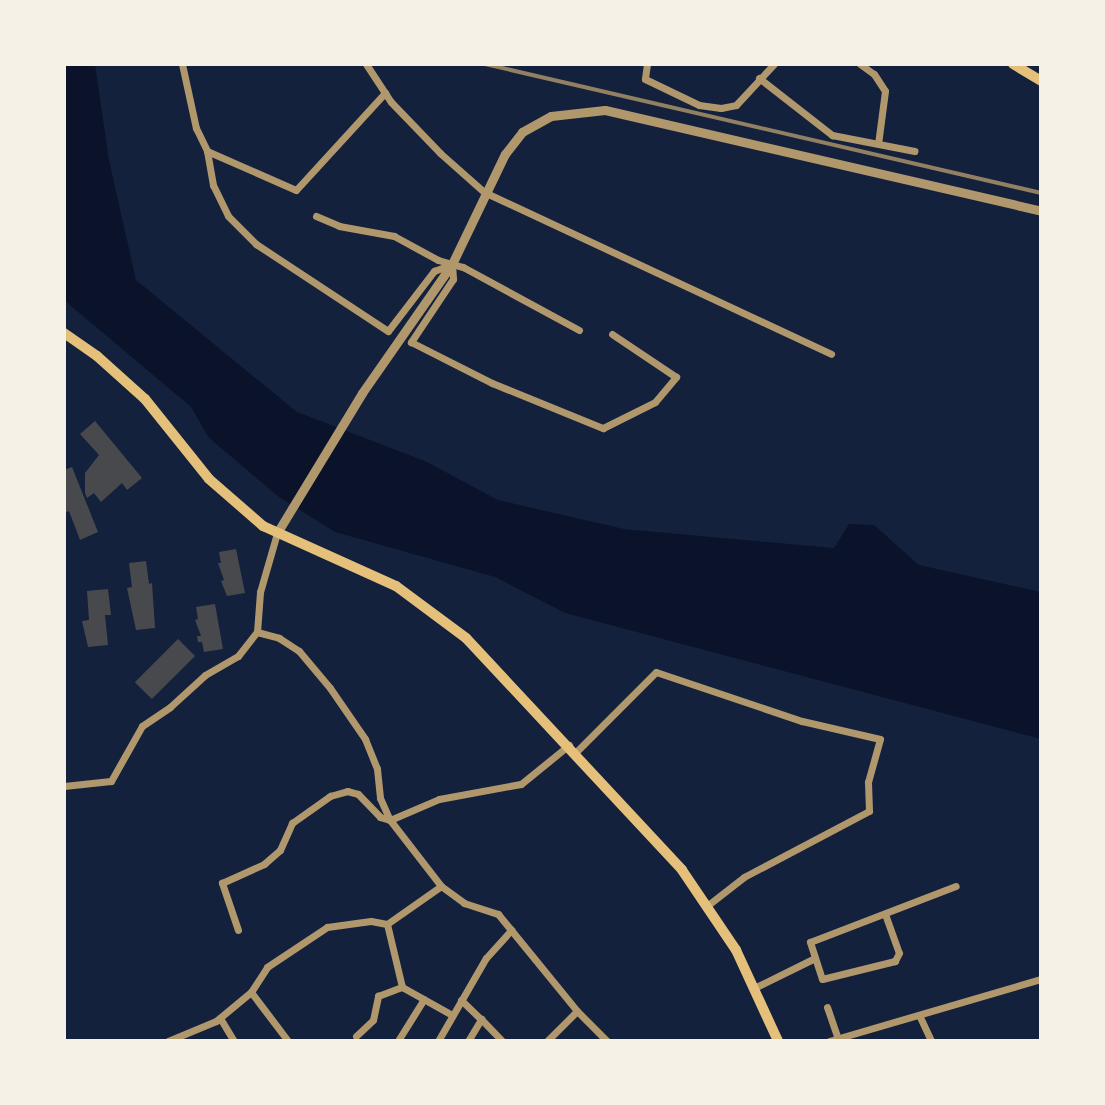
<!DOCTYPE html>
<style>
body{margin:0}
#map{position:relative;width:1105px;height:1105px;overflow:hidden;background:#14213d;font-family:"DejaVu Sans",sans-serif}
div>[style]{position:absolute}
.water>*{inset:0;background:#0b132b}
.building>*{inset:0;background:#48494c;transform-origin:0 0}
.minor>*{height:7px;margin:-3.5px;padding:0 3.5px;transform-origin:3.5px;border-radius:3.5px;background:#b1986c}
.tertiary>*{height:9px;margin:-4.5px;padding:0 4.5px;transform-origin:4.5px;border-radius:4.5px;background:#b1986c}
.secondary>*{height:10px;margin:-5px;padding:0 5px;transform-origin:5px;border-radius:5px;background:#e5c07b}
.rail>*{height:4px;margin:-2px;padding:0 2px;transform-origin:2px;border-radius:2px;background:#918062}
span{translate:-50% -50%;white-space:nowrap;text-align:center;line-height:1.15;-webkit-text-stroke:8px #f6f1e7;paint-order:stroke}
.frame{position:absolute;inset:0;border:66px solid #f6f1e7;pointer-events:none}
</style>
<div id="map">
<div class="water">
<i style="clip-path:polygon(64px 64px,95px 64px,109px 160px,136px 280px,297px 412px,425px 461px,498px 500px,624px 529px,834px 548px,849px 524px,874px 525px,919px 565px,1041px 592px,1041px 739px,565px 613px,495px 577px,335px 532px,279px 497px,209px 438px,191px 407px,64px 300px)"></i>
</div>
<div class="building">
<i style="clip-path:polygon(95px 421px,142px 478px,127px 490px,122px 483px,101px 502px,94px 493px,87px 498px,85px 493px,85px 473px,99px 455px,80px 434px)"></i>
<i style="clip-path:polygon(72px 467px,98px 532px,80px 540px,69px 511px,64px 513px,64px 470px)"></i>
<i style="clip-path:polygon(236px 549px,245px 593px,227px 596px,221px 581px,224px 580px,218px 563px,221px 563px,219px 552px)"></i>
<i style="clip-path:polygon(146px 561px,149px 584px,152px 583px,155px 628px,136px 630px,127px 588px,132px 587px,129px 563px)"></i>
<i style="clip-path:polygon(108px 589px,111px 615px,105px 615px,108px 645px,88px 647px,82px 621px,89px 620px,87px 591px)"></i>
<i style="clip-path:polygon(215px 604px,223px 649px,204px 652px,202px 642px,198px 642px,197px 636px,201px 636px,195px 620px,198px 619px,196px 607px)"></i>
<i style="left:178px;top:639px;width:24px;height:61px;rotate:45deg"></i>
</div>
<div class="minor">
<i style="left:182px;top:64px;width:66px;rotate:77.7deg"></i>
<i style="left:196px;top:128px;width:25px;rotate:64deg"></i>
<i style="left:207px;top:151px;width:35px;rotate:80deg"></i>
<i style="left:213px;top:185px;width:34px;rotate:64deg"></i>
<i style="left:228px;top:216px;width:40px;rotate:45deg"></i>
<i style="left:256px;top:244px;width:158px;rotate:33.4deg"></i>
<i style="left:388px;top:331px;width:76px;rotate:-52.5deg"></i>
<i style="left:434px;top:271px;width:19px;rotate:-21deg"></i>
<i style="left:452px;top:264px;width:15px;rotate:86deg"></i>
<i style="left:453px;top:279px;width:76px;rotate:123.7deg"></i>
<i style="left:411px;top:342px;width:91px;rotate:26.8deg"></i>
<i style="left:492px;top:383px;width:120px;rotate:22.1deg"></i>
<i style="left:603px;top:428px;width:58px;rotate:-26.6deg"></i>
<i style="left:655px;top:402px;width:33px;rotate:-50deg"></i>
<i style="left:676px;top:377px;width:77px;rotate:-146.1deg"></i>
<i style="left:366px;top:64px;width:45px;rotate:56.7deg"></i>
<i style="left:391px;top:102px;width:71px;rotate:46.1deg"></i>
<i style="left:440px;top:153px;width:59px;rotate:41.6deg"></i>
<i style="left:484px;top:192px;width:383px;rotate:25deg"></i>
<i style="left:647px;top:64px;width:15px;rotate:98deg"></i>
<i style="left:645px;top:79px;width:60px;rotate:25.7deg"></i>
<i style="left:699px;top:105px;width:22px;rotate:8deg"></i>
<i style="left:721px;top:108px;width:15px;rotate:-11deg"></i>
<i style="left:736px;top:105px;width:56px;rotate:-47.2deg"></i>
<i style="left:860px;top:64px;width:17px;rotate:36deg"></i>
<i style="left:874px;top:74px;width:20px;rotate:57deg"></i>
<i style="left:885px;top:91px;width:53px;rotate:97.5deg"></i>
<i style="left:759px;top:78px;width:93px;rotate:38deg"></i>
<i style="left:832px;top:135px;width:84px;rotate:11deg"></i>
<i style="left:207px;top:151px;width:97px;rotate:23.7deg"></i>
<i style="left:296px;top:190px;width:132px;rotate:-47.5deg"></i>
<i style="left:316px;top:216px;width:25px;rotate:23deg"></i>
<i style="left:339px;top:226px;width:56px;rotate:10.3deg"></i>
<i style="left:394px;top:236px;width:50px;rotate:28.6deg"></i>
<i style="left:438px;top:260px;width:26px;rotate:16deg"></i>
<i style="left:463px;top:267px;width:132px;rotate:28.5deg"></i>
<i style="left:257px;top:632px;width:23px;rotate:15deg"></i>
<i style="left:279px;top:638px;width:24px;rotate:33deg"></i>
<i style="left:299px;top:651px;width:48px;rotate:50deg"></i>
<i style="left:330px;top:688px;width:62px;rotate:55.5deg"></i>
<i style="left:365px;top:739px;width:32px;rotate:68deg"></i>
<i style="left:377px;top:769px;width:29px;rotate:84deg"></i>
<i style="left:380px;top:798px;width:24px;rotate:66deg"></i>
<i style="left:390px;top:820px;width:83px;rotate:52.3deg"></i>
<i style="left:576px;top:752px;width:113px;rotate:-45deg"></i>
<i style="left:656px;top:672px;width:154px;rotate:18.6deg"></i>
<i style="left:802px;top:721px;width:80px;rotate:13deg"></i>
<i style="left:880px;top:739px;width:45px;rotate:105.6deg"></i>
<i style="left:868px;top:782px;width:29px;rotate:88deg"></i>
<i style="left:869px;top:811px;width:141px;rotate:152.2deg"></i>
<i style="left:744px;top:877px;width:46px;rotate:142.1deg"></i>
<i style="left:64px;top:786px;width:47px;rotate:-6.1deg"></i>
<i style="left:111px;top:781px;width:63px;rotate:-60.6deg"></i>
<i style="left:142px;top:726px;width:34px;rotate:-34deg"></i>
<i style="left:170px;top:707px;width:47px;rotate:-42.4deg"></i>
<i style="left:205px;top:675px;width:38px;rotate:-30deg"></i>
<i style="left:238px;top:656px;width:31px;rotate:-52deg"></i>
<i style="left:257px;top:632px;width:40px;rotate:-85.7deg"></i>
<i style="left:260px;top:592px;width:61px;rotate:-73.9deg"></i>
<i style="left:885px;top:914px;width:41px;rotate:70.3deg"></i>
<i style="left:899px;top:953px;width:9px;rotate:117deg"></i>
<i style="left:895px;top:961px;width:75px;rotate:166.1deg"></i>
<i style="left:822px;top:979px;width:39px;rotate:-108deg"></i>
<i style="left:810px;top:942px;width:156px;rotate:-21deg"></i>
<i style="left:387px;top:924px;width:65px;rotate:76.6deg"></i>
<i style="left:402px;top:987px;width:57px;rotate:29.2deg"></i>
<i style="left:238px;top:930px;width:50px;rotate:-108.8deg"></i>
<i style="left:222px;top:883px;width:46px;rotate:-24.3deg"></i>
<i style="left:264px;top:864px;width:21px;rotate:-41deg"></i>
<i style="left:280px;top:850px;width:30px;rotate:-66deg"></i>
<i style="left:292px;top:823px;width:47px;rotate:-35.4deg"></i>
<i style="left:330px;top:796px;width:18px;rotate:-16deg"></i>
<i style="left:347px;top:791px;width:11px;rotate:15deg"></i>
<i style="left:358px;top:794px;width:32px;rotate:46deg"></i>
<i style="left:380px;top:817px;width:10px;rotate:17deg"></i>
<i style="left:390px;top:820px;width:53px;rotate:-23.2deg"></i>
<i style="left:439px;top:799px;width:83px;rotate:-10.4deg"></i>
<i style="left:521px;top:784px;width:62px;rotate:-39.1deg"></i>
<i style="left:756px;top:987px;width:64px;rotate:-26.2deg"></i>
<i style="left:461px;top:1000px;width:28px;rotate:44deg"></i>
<i style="left:827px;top:1007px;width:34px;rotate:71deg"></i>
<i style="left:920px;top:1017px;width:26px;rotate:65deg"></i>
<i style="left:220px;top:1018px;width:27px;rotate:59deg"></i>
<i style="left:356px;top:1036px;width:23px;rotate:-43deg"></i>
<i style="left:373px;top:1020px;width:25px;rotate:-78deg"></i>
<i style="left:378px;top:996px;width:26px;rotate:-21deg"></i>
<i style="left:399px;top:1039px;width:47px;rotate:-58deg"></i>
<i style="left:168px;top:1041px;width:52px;rotate:-22.6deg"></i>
<i style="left:216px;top:1021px;width:45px;rotate:-39.6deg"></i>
<i style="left:288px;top:1041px;width:61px;rotate:-127.1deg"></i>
<i style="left:251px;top:992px;width:30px;rotate:-57deg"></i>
<i style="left:267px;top:967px;width:72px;rotate:-33.7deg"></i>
<i style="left:327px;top:927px;width:44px;rotate:-7.8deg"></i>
<i style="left:371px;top:921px;width:16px;rotate:11deg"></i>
<i style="left:387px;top:924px;width:66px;rotate:-35.1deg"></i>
<i style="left:441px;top:886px;width:29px;rotate:36deg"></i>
<i style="left:464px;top:903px;width:36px;rotate:18deg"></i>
<i style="left:498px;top:914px;width:125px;rotate:50.8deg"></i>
<i style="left:577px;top:1011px;width:42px;rotate:45deg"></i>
<i style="left:438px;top:1041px;width:96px;rotate:-60deg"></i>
<i style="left:486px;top:958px;width:38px;rotate:-48deg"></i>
<i style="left:468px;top:1041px;width:26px;rotate:-59deg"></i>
<i style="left:481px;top:1019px;width:30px;rotate:46deg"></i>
<i style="left:547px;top:1041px;width:42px;rotate:-45deg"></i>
<i style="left:829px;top:1041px;width:221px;rotate:-16.3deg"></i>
</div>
<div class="tertiary">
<i style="left:277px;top:533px;width:164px;rotate:-58.7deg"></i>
<i style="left:362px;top:393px;width:157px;rotate:-55.1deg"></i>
<i style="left:452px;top:264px;width:122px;rotate:-64.3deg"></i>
<i style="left:505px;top:154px;width:28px;rotate:-52deg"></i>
<i style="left:522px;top:132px;width:33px;rotate:-29deg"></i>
<i style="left:551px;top:116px;width:54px;rotate:-6.3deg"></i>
<i style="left:605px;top:110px;width:448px;rotate:13deg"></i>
</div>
<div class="secondary">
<i style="left:1013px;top:64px;width:33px;rotate:31deg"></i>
<i style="left:64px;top:333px;width:40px;rotate:34.9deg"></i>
<i style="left:97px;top:356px;width:64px;rotate:41.9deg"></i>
<i style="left:145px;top:399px;width:102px;rotate:51.3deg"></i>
<i style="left:209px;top:479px;width:72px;rotate:41deg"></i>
<i style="left:263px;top:526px;width:146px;rotate:24.3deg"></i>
<i style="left:396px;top:586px;width:87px;rotate:36.6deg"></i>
<i style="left:466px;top:638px;width:317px;rotate:47deg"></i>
<i style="left:682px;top:870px;width:97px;rotate:56deg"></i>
<i style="left:736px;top:950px;width:100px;rotate:65.2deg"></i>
</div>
<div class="rail">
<i style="left:485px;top:64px;width:571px;rotate:13.06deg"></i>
</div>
<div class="frame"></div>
</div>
